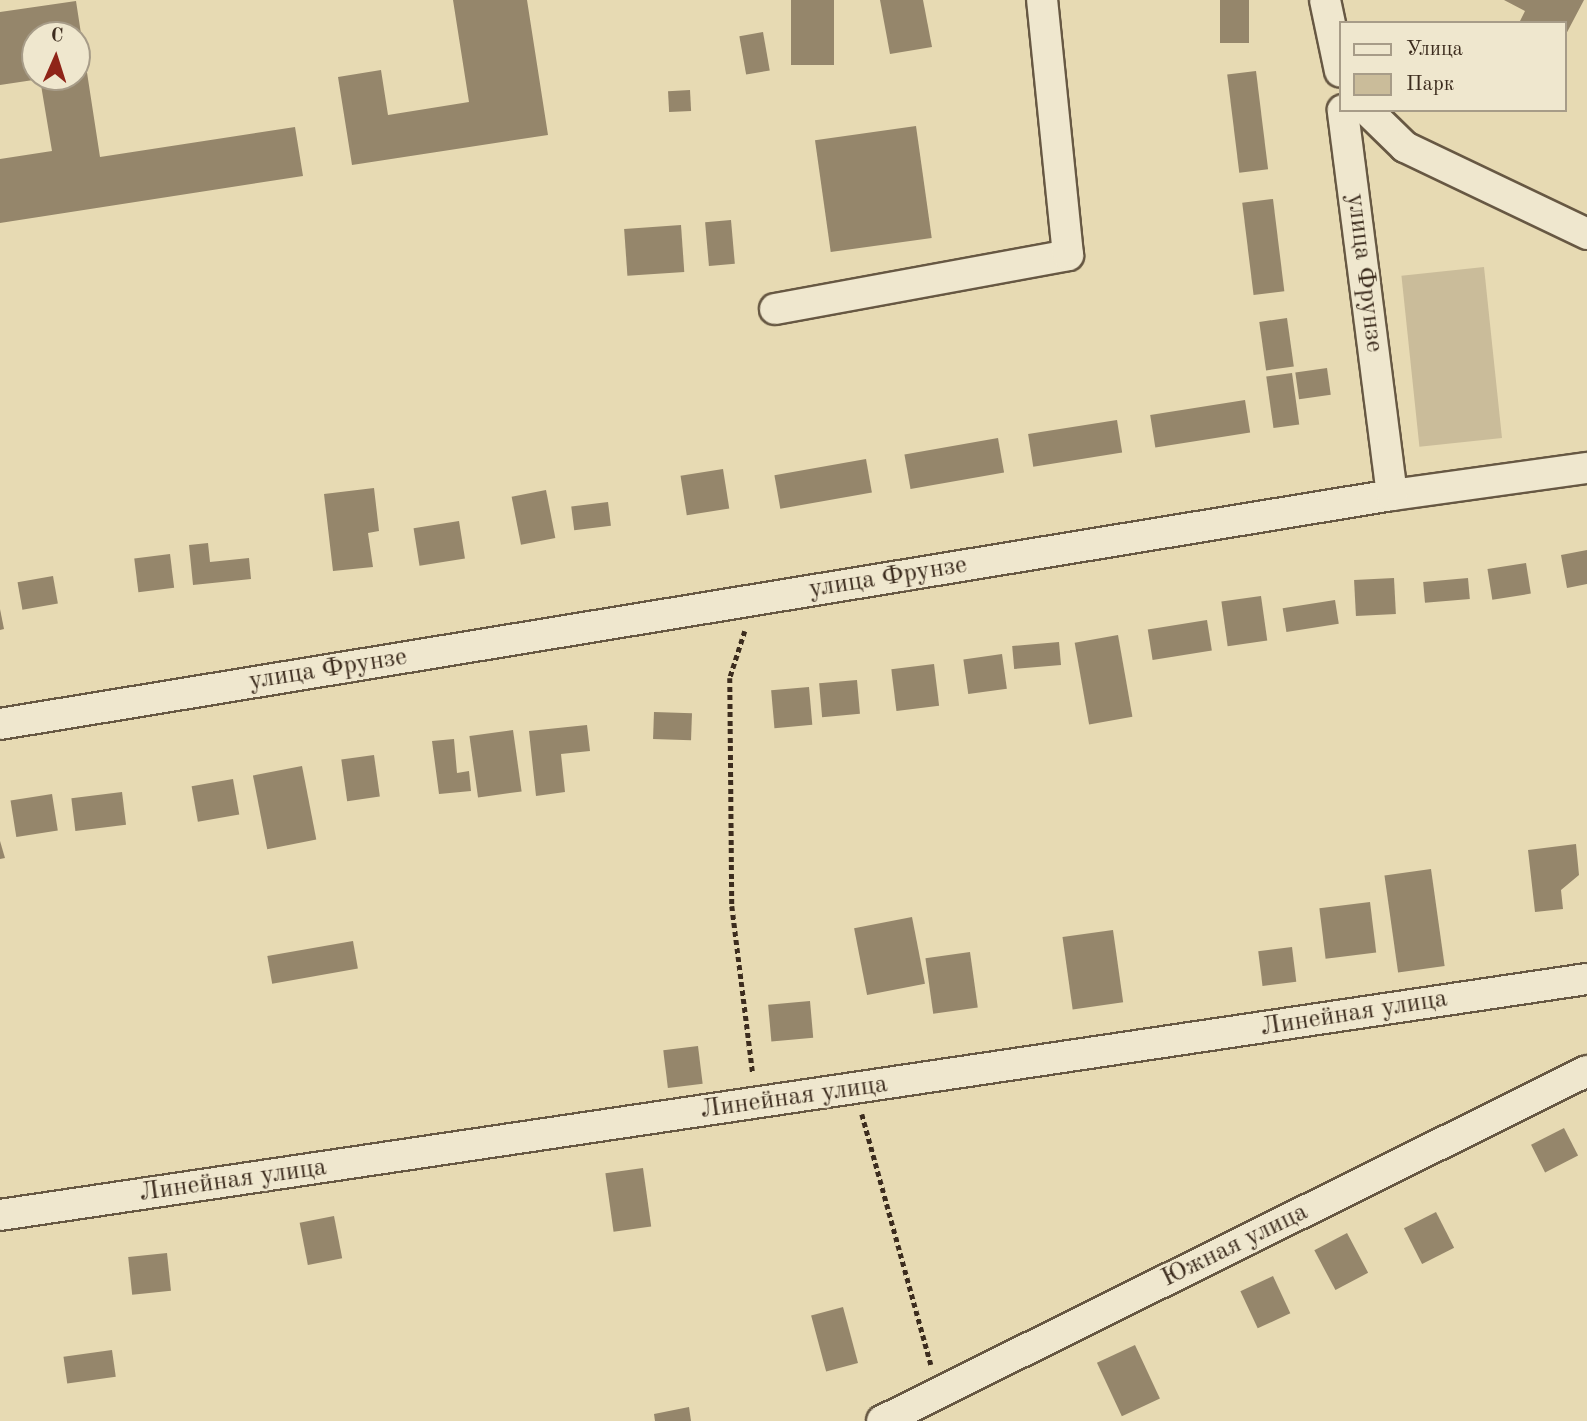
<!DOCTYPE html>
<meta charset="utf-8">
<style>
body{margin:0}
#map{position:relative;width:1587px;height:1421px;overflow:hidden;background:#e7dab3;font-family:"Old Standard TT",serif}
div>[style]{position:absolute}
.green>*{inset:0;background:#cabc9a;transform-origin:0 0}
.building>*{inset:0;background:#95866b;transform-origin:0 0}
.path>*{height:4.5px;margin-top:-2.25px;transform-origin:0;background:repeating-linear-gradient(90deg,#3c2c1e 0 5px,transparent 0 8.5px)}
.roads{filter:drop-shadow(2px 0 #675843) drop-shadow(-2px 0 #675843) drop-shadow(0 2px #675843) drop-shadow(0 -2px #675843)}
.minor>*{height:30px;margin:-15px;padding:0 15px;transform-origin:15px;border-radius:15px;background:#efe7ce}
span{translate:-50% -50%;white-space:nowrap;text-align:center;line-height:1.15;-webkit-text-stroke:5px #efe7ce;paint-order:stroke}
.street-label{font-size:26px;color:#3c2c1e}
.legend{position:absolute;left:1339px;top:21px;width:228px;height:91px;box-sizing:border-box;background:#efe7ce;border:2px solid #a79c88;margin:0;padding:9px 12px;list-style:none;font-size:21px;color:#3c2c1e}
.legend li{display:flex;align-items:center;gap:14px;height:35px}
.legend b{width:35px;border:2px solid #a79c88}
.north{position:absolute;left:21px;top:21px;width:70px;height:70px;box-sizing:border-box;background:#efe7ce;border:2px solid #a79c88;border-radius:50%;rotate:3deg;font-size:19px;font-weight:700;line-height:28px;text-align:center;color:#3c2c1e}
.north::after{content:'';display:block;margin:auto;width:24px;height:32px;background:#8f2418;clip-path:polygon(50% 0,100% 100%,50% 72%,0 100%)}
</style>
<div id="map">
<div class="green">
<i style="left:1484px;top:267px;width:172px;height:83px;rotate:84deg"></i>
</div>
<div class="building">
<i style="clip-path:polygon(453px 0,527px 0,548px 135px,352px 165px,338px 77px,381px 70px,388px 115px,469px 102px)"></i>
<i style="left:791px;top:0;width:43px;height:65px"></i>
<i style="clip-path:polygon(880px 0,923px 0,932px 47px,890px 54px)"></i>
<i style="left:1220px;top:0;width:29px;height:43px"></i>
<i style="clip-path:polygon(1504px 0,1584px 0,1564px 38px,1564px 23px,1519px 23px,1525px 11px)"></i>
<i style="clip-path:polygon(evenodd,76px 1px,100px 157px,295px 127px,303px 176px,0 223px,0 159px,52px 151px,40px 79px,0 85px,0 12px,76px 1px,35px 35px,77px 35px,77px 77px,35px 77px,35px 35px)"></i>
<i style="left:763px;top:32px;width:39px;height:24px;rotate:80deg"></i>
<i style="left:1256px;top:71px;width:99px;height:29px;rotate:83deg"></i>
<i style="left:690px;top:90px;width:21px;height:22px;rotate:87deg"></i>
<i style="left:916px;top:126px;width:113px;height:102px;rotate:82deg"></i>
<i style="left:1273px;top:199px;width:93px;height:31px;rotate:83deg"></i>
<i style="left:731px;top:220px;width:44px;height:26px;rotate:85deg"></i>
<i style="left:681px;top:225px;width:47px;height:57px;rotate:86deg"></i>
<i style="left:1287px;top:318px;width:49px;height:28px;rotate:82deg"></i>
<i style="left:1327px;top:368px;width:27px;height:32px;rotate:82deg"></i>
<i style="left:1292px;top:373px;width:52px;height:26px;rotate:82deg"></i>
<i style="left:1245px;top:400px;width:33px;height:96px;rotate:81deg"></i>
<i style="left:1117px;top:420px;width:33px;height:90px;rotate:81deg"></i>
<i style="left:998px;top:438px;width:35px;height:95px;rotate:80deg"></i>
<i style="left:866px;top:459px;width:34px;height:93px;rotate:80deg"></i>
<i style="left:723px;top:469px;width:40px;height:43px;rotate:81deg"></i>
<i style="clip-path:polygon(374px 488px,379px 531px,368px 533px,373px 567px,333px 571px,324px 494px)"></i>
<i style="left:546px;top:490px;width:49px;height:35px;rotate:79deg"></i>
<i style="left:608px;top:502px;width:24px;height:37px;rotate:83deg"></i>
<i style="left:459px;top:521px;width:38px;height:46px;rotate:81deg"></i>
<i style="clip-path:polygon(208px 543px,210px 562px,249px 558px,251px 579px,193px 585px,189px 545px)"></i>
<i style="clip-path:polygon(1587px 550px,1587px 584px,1567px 588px,1561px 555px)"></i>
<i style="left:170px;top:554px;width:34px;height:36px;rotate:83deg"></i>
<i style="left:1526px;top:563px;width:31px;height:39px;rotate:81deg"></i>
<i style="left:53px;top:576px;width:28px;height:36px;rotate:80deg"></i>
<i style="left:1394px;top:578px;width:36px;height:40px;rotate:87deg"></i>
<i style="left:1468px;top:578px;width:21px;height:45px;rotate:85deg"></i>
<i style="left:1261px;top:596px;width:45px;height:40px;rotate:82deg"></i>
<i style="left:1335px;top:600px;width:24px;height:53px;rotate:81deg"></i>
<i style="clip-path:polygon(0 609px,4px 629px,0 630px)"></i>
<i style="left:1207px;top:620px;width:31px;height:60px;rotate:81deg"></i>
<i style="left:1118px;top:635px;width:83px;height:44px;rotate:80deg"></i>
<i style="left:1059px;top:642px;width:23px;height:47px;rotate:85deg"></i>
<i style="left:1002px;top:654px;width:35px;height:39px;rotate:82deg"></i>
<i style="left:934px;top:664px;width:42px;height:43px;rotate:83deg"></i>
<i style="left:857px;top:680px;width:34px;height:38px;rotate:85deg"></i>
<i style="left:809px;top:687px;width:38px;height:38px;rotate:85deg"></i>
<i style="left:654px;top:712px;width:38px;height:27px;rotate:2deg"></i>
<i style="clip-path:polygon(587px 725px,590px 751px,561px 754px,565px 792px,536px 796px,529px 731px)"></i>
<i style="left:513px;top:730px;width:62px;height:44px;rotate:82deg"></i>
<i style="clip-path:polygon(454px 739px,457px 773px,469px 771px,471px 791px,439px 794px,432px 741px)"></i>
<i style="left:374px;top:755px;width:42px;height:33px;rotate:82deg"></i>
<i style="left:302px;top:766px;width:75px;height:50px;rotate:79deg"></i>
<i style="left:233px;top:779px;width:36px;height:42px;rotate:80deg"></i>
<i style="left:122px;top:792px;width:33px;height:51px;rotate:83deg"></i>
<i style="left:52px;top:794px;width:37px;height:42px;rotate:81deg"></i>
<i style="clip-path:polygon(0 841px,5px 858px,0 859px)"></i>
<i style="clip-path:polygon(1576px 844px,1579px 875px,1561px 890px,1563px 909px,1535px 912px,1528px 850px)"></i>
<i style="left:1431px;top:869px;width:98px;height:47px;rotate:82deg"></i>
<i style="left:1370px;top:902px;width:51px;height:51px;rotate:83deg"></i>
<i style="left:912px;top:917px;width:68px;height:59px;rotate:79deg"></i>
<i style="left:1113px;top:930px;width:73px;height:51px;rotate:82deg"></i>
<i style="left:353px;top:941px;width:28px;height:87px;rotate:80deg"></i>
<i style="left:1292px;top:947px;width:35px;height:34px;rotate:83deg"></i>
<i style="left:970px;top:952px;width:56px;height:45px;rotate:82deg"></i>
<i style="left:810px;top:1001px;width:37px;height:42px;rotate:85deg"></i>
<i style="left:698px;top:1046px;width:38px;height:35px;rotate:83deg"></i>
<i style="left:1564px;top:1128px;width:31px;height:37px;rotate:63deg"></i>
<i style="left:643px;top:1168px;width:59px;height:38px;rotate:82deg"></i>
<i style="left:1436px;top:1212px;width:40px;height:36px;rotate:63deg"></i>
<i style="left:334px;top:1216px;width:43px;height:35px;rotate:79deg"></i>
<i style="left:1347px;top:1233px;width:45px;height:37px;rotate:62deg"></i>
<i style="left:167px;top:1253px;width:38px;height:39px;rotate:84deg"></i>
<i style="left:1273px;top:1276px;width:41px;height:36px;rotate:65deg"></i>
<i style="left:843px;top:1307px;width:58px;height:33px;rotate:75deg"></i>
<i style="left:1135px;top:1345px;width:59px;height:42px;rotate:65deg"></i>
<i style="left:112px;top:1350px;width:27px;height:49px;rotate:82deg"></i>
<i style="clip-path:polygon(689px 1407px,691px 1421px,655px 1421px,654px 1414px)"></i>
</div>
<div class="path">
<i style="left:745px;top:631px;width:49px;rotate:107.7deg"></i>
<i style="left:730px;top:678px;width:228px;rotate:89.5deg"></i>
<i style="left:732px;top:906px;width:169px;rotate:82.9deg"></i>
<i style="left:862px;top:1114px;width:260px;rotate:74.6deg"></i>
</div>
<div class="roads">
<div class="minor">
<i style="left:1325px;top:0;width:73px;rotate:78.1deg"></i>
<i style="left:1367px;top:110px;width:53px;rotate:44.2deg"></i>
<i style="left:1405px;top:147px;width:202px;rotate:25.5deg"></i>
<i style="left:775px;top:309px;width:298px;rotate:-10.4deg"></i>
<i style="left:1068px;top:255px;width:256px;rotate:-95.8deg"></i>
<i style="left:1392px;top:495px;width:197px;rotate:-7.9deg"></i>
<i style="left:0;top:724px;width:1411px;rotate:-9.34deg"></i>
<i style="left:1392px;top:495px;width:388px;rotate:-97.3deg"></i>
<i style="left:0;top:1215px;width:1604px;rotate:-8.46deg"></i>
<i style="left:882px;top:1421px;width:787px;rotate:-26.4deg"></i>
</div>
</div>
<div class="street-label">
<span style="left:1364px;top:273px;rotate:83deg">улица Фрунзе</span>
<span style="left:888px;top:578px;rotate:-9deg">улица Фрунзе</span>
<span style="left:328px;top:670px;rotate:-9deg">улица Фрунзе</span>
<span style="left:1354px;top:1014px;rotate:-9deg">Линейная улица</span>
<span style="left:794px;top:1098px;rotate:-8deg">Линейная улица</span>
<span style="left:233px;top:1181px;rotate:-8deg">Линейная улица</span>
<span style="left:1235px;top:1246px;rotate:-26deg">Южная улица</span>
</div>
<ul class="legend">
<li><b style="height:9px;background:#efe7ce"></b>Улица</li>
<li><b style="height:19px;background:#cabc9a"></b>Парк</li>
</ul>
<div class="north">С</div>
</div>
